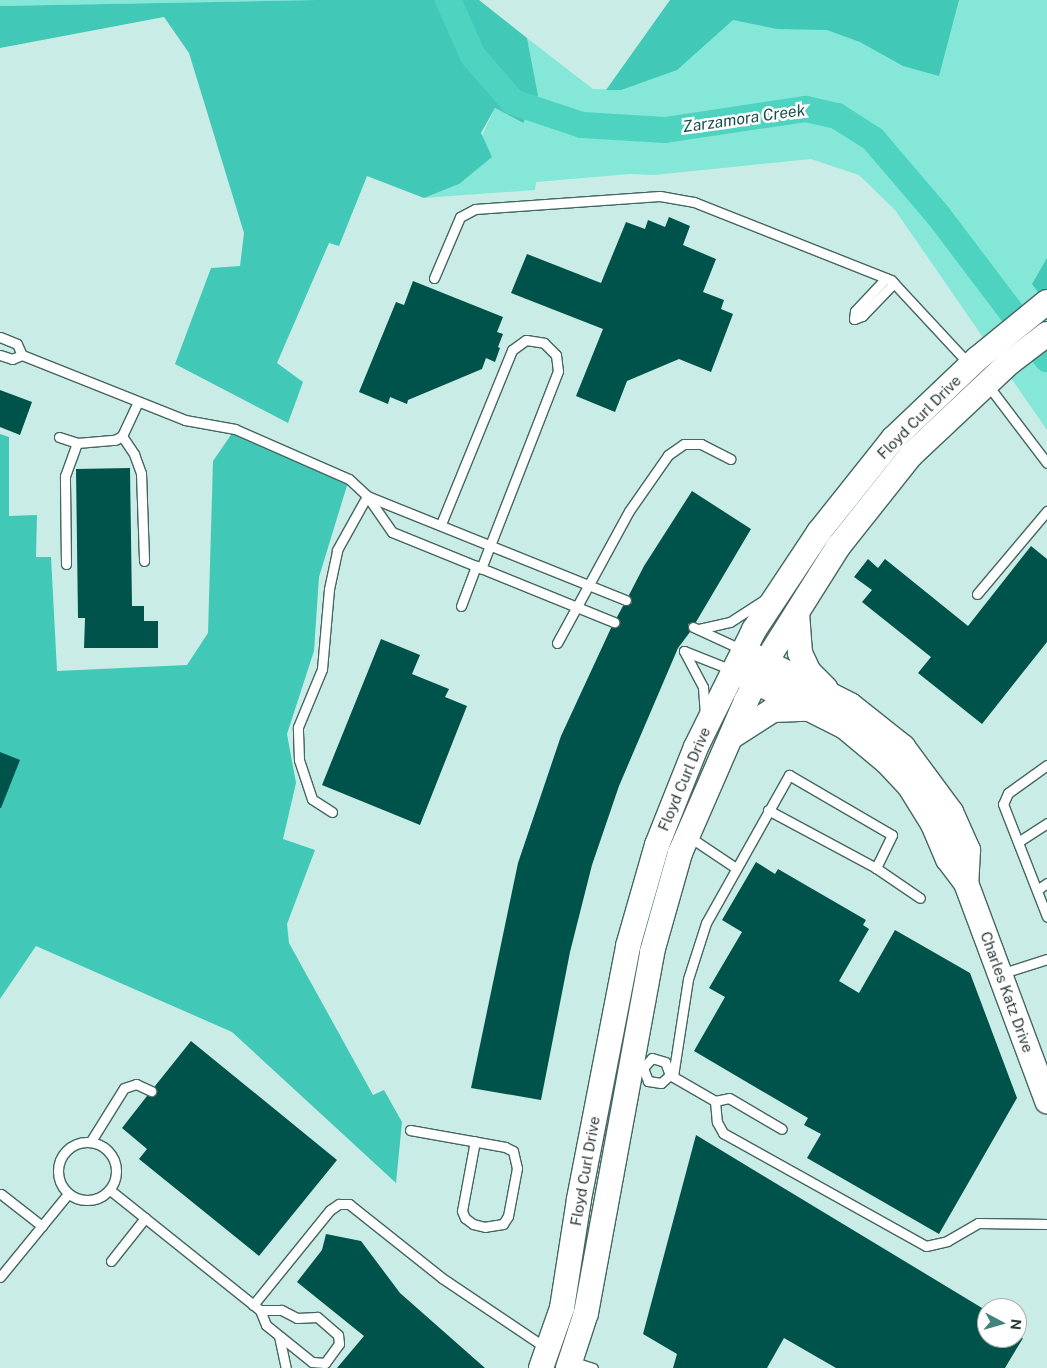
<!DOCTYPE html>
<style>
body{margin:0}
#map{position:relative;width:1047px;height:1368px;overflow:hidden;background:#c9ede6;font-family:"Public Sans",sans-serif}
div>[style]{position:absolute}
.green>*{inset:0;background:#85e7d7}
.forest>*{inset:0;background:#41c8b7}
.river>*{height:26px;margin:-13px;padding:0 13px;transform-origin:13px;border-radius:13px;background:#4ed3c0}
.building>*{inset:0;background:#00534a}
.roads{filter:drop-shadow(1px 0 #456660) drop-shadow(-1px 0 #456660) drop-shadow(0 1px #456660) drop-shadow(0 -1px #456660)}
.lane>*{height:9px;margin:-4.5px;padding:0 4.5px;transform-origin:4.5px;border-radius:4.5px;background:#fff}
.lane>.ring{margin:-4.5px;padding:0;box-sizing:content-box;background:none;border:9px solid #fff;border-radius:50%}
.secondary>*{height:24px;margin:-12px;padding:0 12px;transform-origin:12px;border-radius:12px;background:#fff}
span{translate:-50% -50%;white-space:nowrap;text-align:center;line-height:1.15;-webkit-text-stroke:5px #fff;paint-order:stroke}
.street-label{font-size:15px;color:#2c3a38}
.water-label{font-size:16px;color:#185149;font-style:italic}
.north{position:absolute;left:977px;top:1298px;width:50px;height:50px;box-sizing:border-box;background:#fff;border:1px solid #abb0af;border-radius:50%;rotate:96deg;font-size:14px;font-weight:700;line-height:20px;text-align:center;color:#2c3a38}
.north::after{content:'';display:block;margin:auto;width:18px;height:22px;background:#3f847a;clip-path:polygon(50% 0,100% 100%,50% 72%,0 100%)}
</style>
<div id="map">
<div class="green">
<i style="clip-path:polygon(0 0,317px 0,0 6px)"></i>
<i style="clip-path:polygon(747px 0,1047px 0,1047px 430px,895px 210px,859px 175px,811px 159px,654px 175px,630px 174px,536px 182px,535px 190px,424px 198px,459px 184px,495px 108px,522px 123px,538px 95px,527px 38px,593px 89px,621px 90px)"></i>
</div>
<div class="forest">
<i style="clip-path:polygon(317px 0,479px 0,527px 38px,538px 95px,523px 123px,495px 108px,481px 133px,492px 157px,459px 184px,424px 198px,367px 176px,339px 246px,329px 243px,277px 363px,303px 382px,288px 423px,175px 364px,211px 268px,240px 266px,244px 233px,189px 53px,164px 17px,0 48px,0 6px)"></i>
<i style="clip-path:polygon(670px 0,959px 0,939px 76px,903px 66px,860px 42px,827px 30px,777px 29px,733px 20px,677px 70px,621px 90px,606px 90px)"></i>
<i style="clip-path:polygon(1047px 258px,1047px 304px,1032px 284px)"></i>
<i style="clip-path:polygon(235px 429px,349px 479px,319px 577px,314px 651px,287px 734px,296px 783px,283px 839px,315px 850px,287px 924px,289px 943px,373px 1095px,384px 1090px,402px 1122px,396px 1183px,232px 1032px,36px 946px,0 999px,0 434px,9px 437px,9px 516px,37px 515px,36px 557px,51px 557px,57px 671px,187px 665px,208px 633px,213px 461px)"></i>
</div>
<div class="river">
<i style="left:448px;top:0;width:61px;rotate:65.9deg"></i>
<i style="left:473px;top:56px;width:61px;rotate:49deg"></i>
<i style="left:513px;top:102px;width:73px;rotate:18.4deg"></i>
<i style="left:582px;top:125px;width:83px;rotate:3.4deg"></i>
<i style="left:665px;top:130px;width:143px;rotate:-8.5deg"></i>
<i style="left:806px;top:109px;width:32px;rotate:13deg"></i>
<i style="left:837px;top:116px;width:43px;rotate:32.6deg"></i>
<i style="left:873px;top:139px;width:100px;rotate:49.5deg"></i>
<i style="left:938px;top:215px;width:181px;rotate:52.9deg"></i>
</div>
<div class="building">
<i style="clip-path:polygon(669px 217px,690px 226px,683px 245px,716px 259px,703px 292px,724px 300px,721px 309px,733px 314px,711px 372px,679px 359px,627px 381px,615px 412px,576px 396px,603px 329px,511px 293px,527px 254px,601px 283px,626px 222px,645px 229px,648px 220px,665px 227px)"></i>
<i style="clip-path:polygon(413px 281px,503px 317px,497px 332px,503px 334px,498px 347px,500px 348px,495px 362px,486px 358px,482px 369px,408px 400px,407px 404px,390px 397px,388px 404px,359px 392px,396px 302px,404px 305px)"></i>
<i style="clip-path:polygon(0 390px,32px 402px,20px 435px,0 427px)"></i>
<i style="clip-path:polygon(130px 468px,132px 606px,144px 606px,144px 621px,158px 621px,158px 648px,84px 648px,85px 618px,78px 618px,76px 469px)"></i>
<i style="clip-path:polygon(692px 491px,751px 529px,696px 622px,688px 624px,690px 632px,678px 648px,619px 786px,592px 865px,570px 952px,541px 1100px,471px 1088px,518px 863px,561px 736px,611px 628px,620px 625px,617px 617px,623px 606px,632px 603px,629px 595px,644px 566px)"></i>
<i style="clip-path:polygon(1031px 546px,1047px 559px,1047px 642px,982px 724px,918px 673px,931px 657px,862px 602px,872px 590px,854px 577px,868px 559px,878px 568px,885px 559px,968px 626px)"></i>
<i style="clip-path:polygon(381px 639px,420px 655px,412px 674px,449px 689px,445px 697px,467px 706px,420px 825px,322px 785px)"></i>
<i style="clip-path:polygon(0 752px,20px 760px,1px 808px,0 808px)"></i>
<i style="clip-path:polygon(756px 862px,775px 874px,778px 869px,866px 920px,863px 925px,869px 929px,839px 981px,859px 993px,895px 930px,970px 973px,1017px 1098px,939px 1234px,807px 1158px,821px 1134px,804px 1125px,808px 1118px,694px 1051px,725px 997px,709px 988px,742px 932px,722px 920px)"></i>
<i style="clip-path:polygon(191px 1041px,337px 1160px,259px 1256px,139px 1159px,147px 1149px,122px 1128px,147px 1096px,156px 1094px,155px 1086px)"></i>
<i style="clip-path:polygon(696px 1135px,987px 1311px,987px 1338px,1023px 1338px,1005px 1368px,836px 1368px,784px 1338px,767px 1368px,673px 1368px,677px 1354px,643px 1334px)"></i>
<i style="clip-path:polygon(326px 1234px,361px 1241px,400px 1293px,485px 1368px,337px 1368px,364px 1336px,297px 1282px,322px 1250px)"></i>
</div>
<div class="roads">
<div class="lane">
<i style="left:434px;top:278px;width:66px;rotate:-66.9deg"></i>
<i style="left:460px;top:217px;width:17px;rotate:-28deg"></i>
<i style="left:475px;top:209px;width:185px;rotate:-4deg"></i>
<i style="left:660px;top:196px;width:35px;rotate:10deg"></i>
<i style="left:694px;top:202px;width:212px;rotate:21.6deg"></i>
<i style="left:891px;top:280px;width:116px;rotate:47.1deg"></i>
<i style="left:886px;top:278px;width:45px;rotate:133.2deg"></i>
<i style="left:855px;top:311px;width:8px;rotate:97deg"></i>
<i style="left:854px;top:319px;width:9px;rotate:-21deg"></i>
<i style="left:862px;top:316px;width:46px;rotate:-45.9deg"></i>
<i style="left:0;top:337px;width:18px;rotate:22deg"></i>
<i style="left:17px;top:344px;width:12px;rotate:66deg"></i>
<i style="left:22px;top:355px;width:175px;rotate:21.7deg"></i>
<i style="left:185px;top:420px;width:51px;rotate:10.2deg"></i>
<i style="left:235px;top:429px;width:124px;rotate:23.7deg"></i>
<i style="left:349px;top:479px;width:25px;rotate:43deg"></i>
<i style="left:367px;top:496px;width:44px;rotate:55.2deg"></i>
<i style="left:392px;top:532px;width:240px;rotate:22.1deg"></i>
<i style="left:0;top:355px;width:13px;rotate:18deg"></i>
<i style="left:12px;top:359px;width:11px;rotate:-22deg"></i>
<i style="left:987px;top:384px;width:99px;rotate:52.8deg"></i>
<i style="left:122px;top:436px;width:22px;rotate:56deg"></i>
<i style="left:134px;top:454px;width:20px;rotate:70deg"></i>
<i style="left:141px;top:473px;width:88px;rotate:88deg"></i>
<i style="left:59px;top:437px;width:19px;rotate:18deg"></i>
<i style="left:77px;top:443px;width:38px;rotate:-5deg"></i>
<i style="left:115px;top:440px;width:8px;rotate:-30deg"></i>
<i style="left:122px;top:436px;width:38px;rotate:-65deg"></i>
<i style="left:367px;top:496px;width:279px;rotate:21.9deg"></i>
<i style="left:441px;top:524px;width:188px;rotate:-67.8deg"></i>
<i style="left:512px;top:350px;width:17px;rotate:-36deg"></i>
<i style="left:526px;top:340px;width:18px;rotate:9deg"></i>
<i style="left:544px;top:343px;width:17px;rotate:45deg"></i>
<i style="left:556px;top:355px;width:16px;rotate:83deg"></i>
<i style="left:558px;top:371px;width:212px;rotate:111.3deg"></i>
<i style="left:66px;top:564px;width:88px;rotate:-90.7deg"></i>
<i style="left:65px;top:476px;width:35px;rotate:-70deg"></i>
<i style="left:977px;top:594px;width:109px;rotate:-49.9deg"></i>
<i style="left:461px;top:606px;width:43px;rotate:-69.4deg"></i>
<i style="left:693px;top:627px;width:55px;rotate:24.7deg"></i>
<i style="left:699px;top:629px;width:32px;rotate:-13deg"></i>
<i style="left:730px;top:622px;width:40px;rotate:-32.9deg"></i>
<i style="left:557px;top:643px;width:150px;rotate:-61.4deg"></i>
<i style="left:629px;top:511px;width:68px;rotate:-55.1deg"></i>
<i style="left:668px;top:455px;width:19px;rotate:-35deg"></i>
<i style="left:684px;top:444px;width:17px"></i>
<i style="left:701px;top:444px;width:33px;rotate:27deg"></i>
<i style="left:684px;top:651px;width:41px;rotate:62.2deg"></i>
<i style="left:703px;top:687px;width:26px;rotate:86deg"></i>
<i style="left:684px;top:651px;width:52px;rotate:21.6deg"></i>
<i style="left:1047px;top:765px;width:48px;rotate:144.3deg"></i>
<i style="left:1008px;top:793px;width:12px;rotate:114deg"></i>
<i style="left:1003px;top:804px;width:121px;rotate:68.7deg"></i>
<i style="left:768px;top:810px;width:123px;rotate:28.2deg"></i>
<i style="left:332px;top:812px;width:24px;rotate:-147deg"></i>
<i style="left:312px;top:799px;width:41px;rotate:-108.4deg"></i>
<i style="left:299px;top:760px;width:33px;rotate:-92deg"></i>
<i style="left:298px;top:727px;width:63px;rotate:-67.5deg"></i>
<i style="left:322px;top:669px;width:80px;rotate:-85deg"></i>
<i style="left:329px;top:589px;width:40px;rotate:-78deg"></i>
<i style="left:337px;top:550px;width:62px;rotate:-60.9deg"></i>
<i style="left:688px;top:836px;width:58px;rotate:33.7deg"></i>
<i style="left:1018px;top:842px;width:35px;rotate:-33deg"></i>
<i style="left:1037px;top:890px;width:12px;rotate:-35deg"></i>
<i style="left:1000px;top:974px;width:49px;rotate:-17.7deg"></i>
<i style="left:643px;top:1068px;width:13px;rotate:-48deg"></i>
<i style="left:652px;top:1058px;width:14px;rotate:17deg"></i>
<i style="left:665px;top:1062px;width:14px;rotate:69deg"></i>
<i style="left:670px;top:1075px;width:52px;rotate:30deg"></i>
<i style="left:715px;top:1101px;width:21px;rotate:85deg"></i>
<i style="left:717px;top:1122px;width:13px;rotate:61deg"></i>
<i style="left:723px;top:1133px;width:232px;rotate:29.1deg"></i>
<i style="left:926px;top:1246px;width:22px;rotate:-13deg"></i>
<i style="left:947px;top:1241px;width:36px;rotate:-30deg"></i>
<i style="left:978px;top:1223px;width:69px;rotate:0.8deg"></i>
<i style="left:643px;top:1068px;width:14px;rotate:69deg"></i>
<i style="left:648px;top:1081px;width:13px;rotate:9deg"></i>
<i style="left:661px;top:1083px;width:12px;rotate:-42deg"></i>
<i style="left:673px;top:1076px;width:98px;rotate:-81.2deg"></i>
<i style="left:688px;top:979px;width:59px;rotate:-72.2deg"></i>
<i style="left:706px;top:923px;width:170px;rotate:-60.7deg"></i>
<i style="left:789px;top:775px;width:119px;rotate:30.2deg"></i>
<i style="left:892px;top:835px;width:37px;rotate:116deg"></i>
<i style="left:876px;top:868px;width:53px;rotate:34.3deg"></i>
<i style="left:715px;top:1101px;width:14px;rotate:-12deg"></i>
<i style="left:729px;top:1098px;width:61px;rotate:30.3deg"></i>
<i style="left:410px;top:1130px;width:97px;rotate:10.1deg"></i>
<i style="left:505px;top:1147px;width:9px;rotate:27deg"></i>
<i style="left:513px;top:1151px;width:17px;rotate:77deg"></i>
<i style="left:517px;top:1168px;width:49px;rotate:100.6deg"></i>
<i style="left:508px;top:1216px;width:9px;rotate:122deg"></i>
<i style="left:503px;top:1224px;width:18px;rotate:171deg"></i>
<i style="left:485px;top:1227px;width:12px;rotate:-166deg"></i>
<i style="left:473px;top:1224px;width:10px;rotate:-143deg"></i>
<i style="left:465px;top:1218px;width:8px;rotate:-113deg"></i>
<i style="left:462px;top:1211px;width:71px;rotate:-79.5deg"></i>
<i style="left:91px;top:1141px;width:62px;rotate:-58.1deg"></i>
<i style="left:124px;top:1088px;width:13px;rotate:-18deg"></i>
<i style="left:136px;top:1084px;width:17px;rotate:25deg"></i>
<i class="ring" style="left:58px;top:1142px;width:49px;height:49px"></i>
<i style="left:110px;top:1190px;width:192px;rotate:38.7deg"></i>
<i style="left:260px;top:1310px;width:16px;rotate:68deg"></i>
<i style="left:266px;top:1325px;width:59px;rotate:38.8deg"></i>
<i style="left:312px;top:1362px;width:13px;rotate:4deg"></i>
<i style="left:325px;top:1363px;width:24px;rotate:-54deg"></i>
<i style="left:339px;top:1344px;width:9px;rotate:-96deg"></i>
<i style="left:338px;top:1335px;width:28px;rotate:-139deg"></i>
<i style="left:317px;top:1317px;width:20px;rotate:177deg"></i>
<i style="left:297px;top:1318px;width:18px;rotate:-153deg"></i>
<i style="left:281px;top:1310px;width:21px;rotate:180deg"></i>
<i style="left:1px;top:1194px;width:52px;rotate:38deg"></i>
<i style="left:111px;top:1261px;width:55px;rotate:-51.7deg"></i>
<i style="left:0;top:1277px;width:107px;rotate:-50.7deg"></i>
<i style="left:253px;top:1305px;width:122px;rotate:-51deg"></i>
<i style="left:330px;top:1210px;width:11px;rotate:-34deg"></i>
<i style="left:339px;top:1204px;width:10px"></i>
<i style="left:349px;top:1204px;width:119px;rotate:38.5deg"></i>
<i style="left:442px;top:1278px;width:125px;rotate:33.9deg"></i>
<i style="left:279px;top:1336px;width:33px;rotate:78deg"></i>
<i style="left:571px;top:1361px;width:23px;rotate:18deg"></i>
</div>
<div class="secondary">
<i style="left:797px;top:613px;width:40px;rotate:85.7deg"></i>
<i style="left:800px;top:653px;width:21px;rotate:65deg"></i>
<i style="left:809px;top:672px;width:23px;rotate:45deg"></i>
<i style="left:752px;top:655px;width:110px;rotate:27deg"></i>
<i style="left:850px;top:705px;width:68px;rotate:38.4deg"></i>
<i style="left:903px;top:747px;width:81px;rotate:53.6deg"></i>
<i style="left:951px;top:812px;width:42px;rotate:65.9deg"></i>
<i style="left:968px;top:850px;width:33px;rotate:93deg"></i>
<i style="left:742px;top:675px;width:115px;rotate:26.8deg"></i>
<i style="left:845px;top:727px;width:55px;rotate:39.8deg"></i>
<i style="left:887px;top:762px;width:34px;rotate:47deg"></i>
<i style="left:910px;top:787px;width:44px;rotate:58.1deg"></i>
<i style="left:933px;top:824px;width:38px;rotate:67deg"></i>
<i style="left:948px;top:859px;width:30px;rotate:53deg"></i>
<i style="left:966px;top:883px;width:233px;rotate:69.6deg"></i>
<i style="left:731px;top:737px;width:50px;rotate:-32.7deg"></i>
<i style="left:773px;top:710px;width:33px;rotate:-2deg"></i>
<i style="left:541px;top:1368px;width:64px;rotate:-70.7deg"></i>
<i style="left:562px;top:1308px;width:110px;rotate:-81.1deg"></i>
<i style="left:579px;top:1199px;width:258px;rotate:-79deg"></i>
<i style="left:628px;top:946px;width:105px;rotate:-74deg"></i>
<i style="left:657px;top:845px;width:105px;rotate:-68.3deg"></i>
<i style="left:696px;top:747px;width:131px;rotate:-63.6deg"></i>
<i style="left:754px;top:630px;width:118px;rotate:-56.4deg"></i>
<i style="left:819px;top:532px;width:119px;rotate:-51.5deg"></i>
<i style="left:893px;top:439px;width:116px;rotate:-43.6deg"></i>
<i style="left:977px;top:359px;width:90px;rotate:-39.2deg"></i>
<i style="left:568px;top:1368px;width:58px;rotate:-71.9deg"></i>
<i style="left:586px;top:1313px;width:367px;rotate:-79.6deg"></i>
<i style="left:652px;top:952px;width:103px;rotate:-74.2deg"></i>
<i style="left:680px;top:853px;width:166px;rotate:-66.5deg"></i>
<i style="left:746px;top:701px;width:42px;rotate:-63.4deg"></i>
<i style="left:765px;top:663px;width:137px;rotate:-57.8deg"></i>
<i style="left:838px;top:547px;width:117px;rotate:-51.6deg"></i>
<i style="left:911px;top:455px;width:134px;rotate:-43.2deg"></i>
<i style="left:1009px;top:363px;width:48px;rotate:-37.3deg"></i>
</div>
</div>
<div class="street-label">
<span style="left:919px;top:417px;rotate:-45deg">Floyd Curl Drive</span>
<span style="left:684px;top:779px;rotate:-67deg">Floyd Curl Drive</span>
<span style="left:1007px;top:992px;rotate:70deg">Charles Katz Drive</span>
<span style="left:585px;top:1171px;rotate:-80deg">Floyd Curl Drive</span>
</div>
<div class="water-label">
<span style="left:744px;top:119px;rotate:-8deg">Zarzamora Creek</span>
</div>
<div class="north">N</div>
</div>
